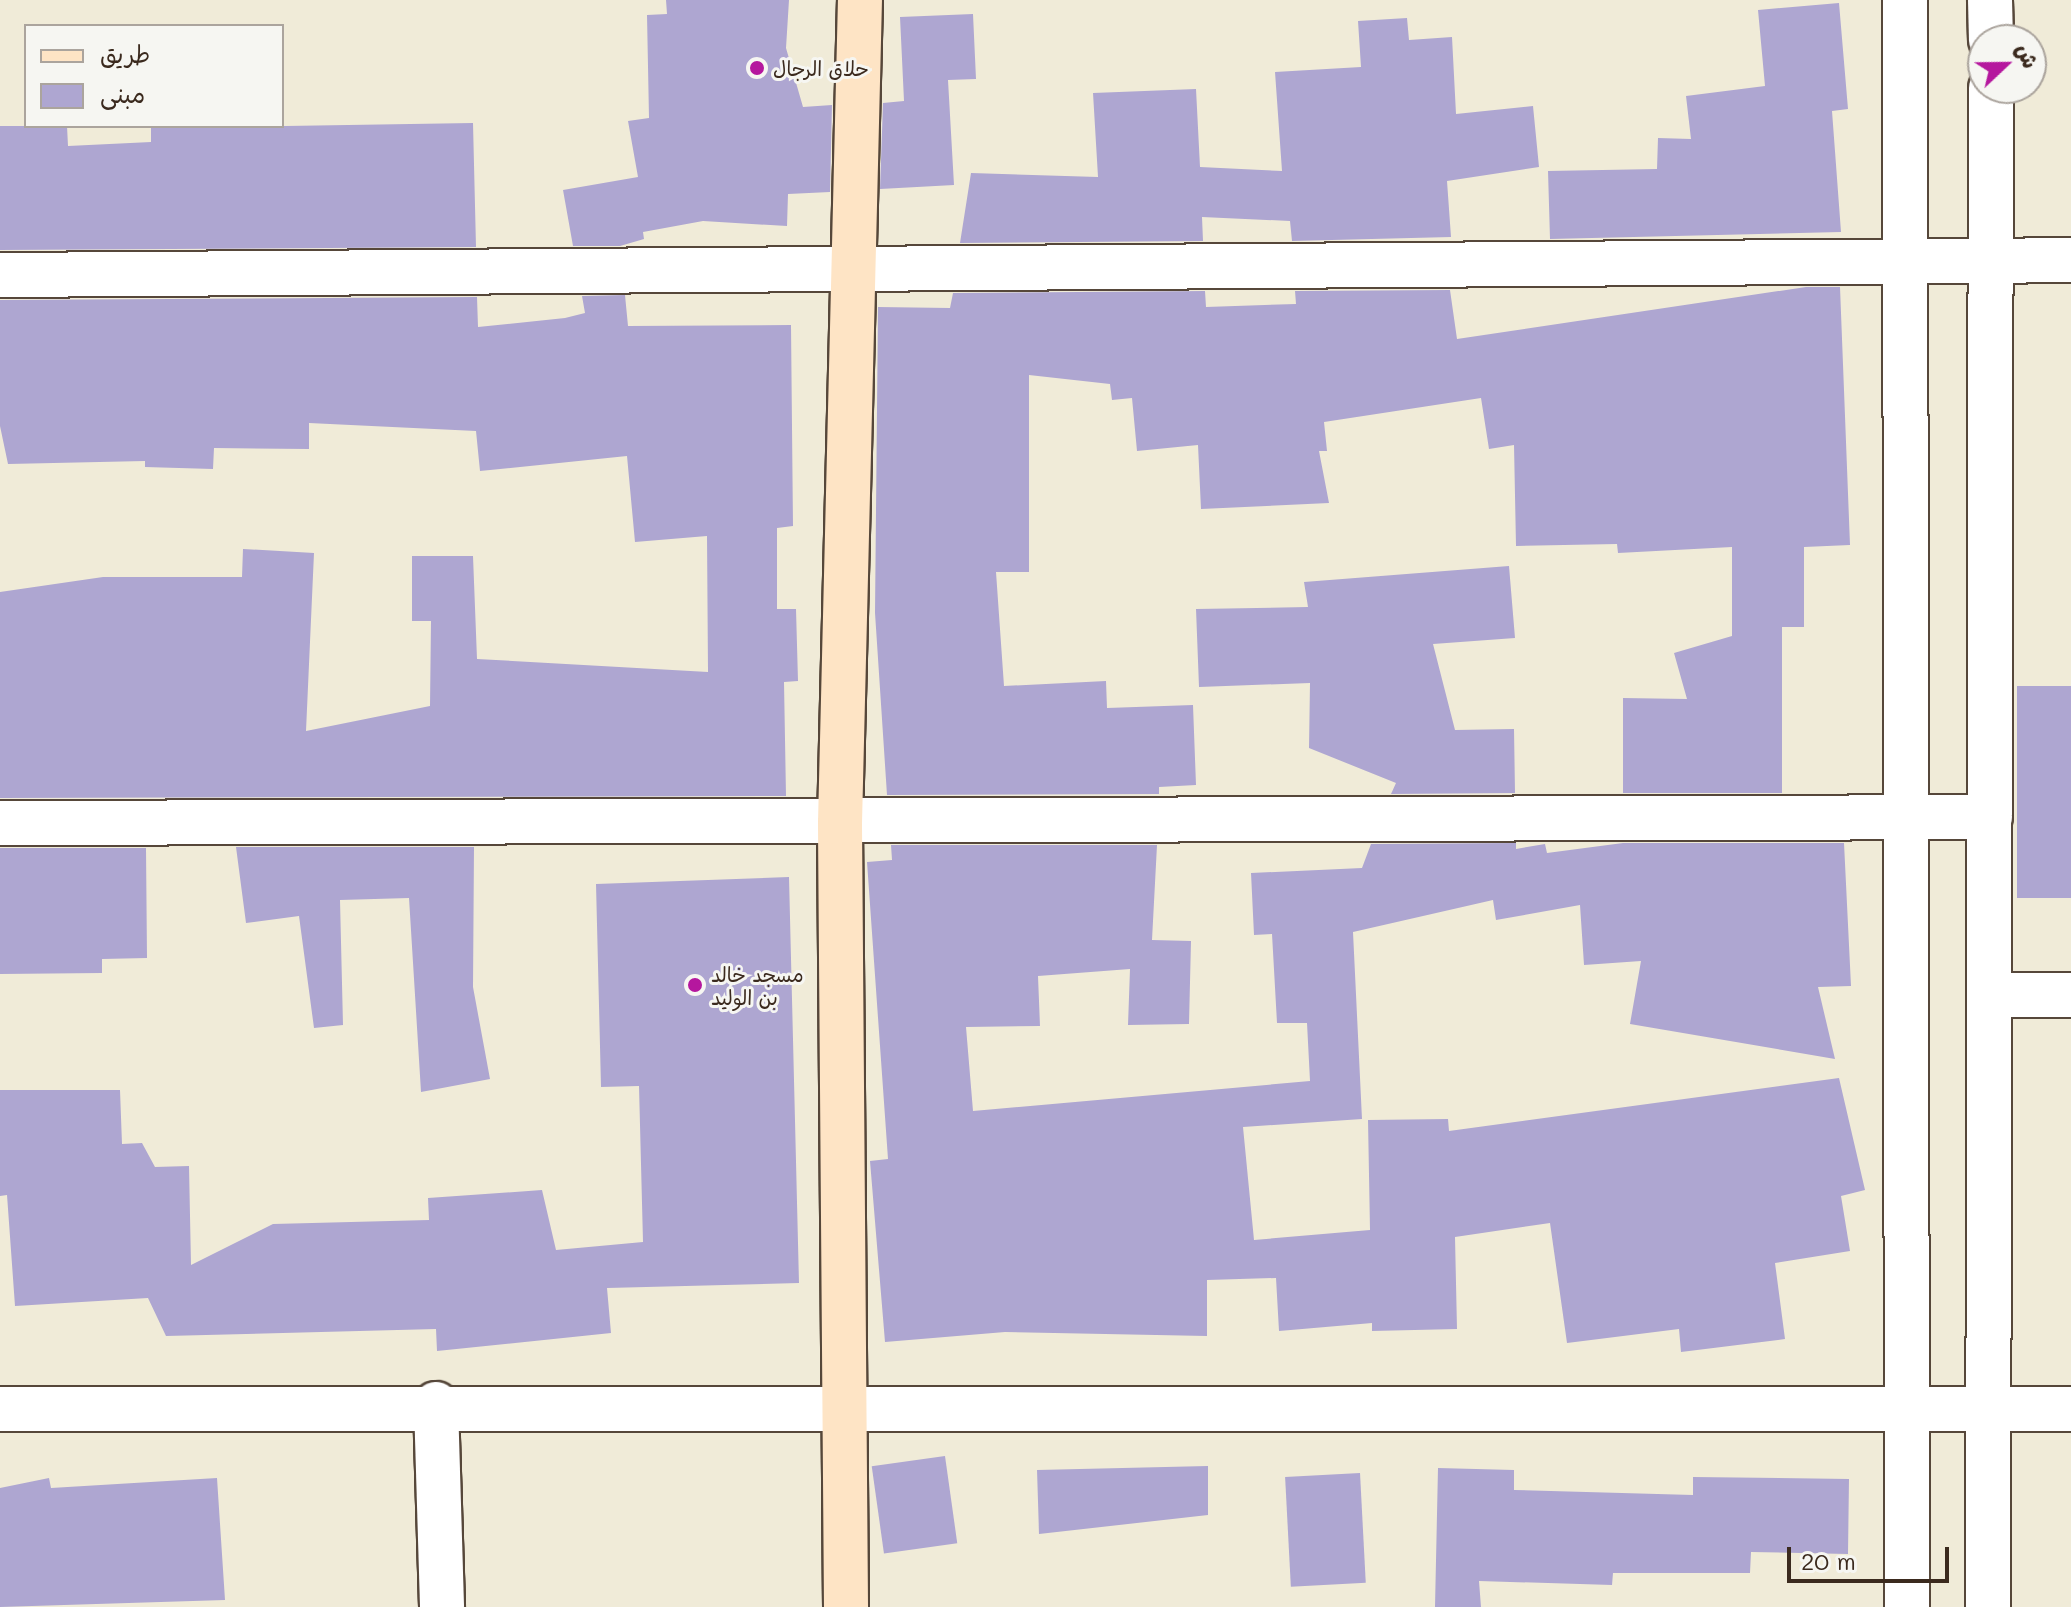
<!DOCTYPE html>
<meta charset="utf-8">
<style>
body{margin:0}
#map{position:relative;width:2071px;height:1607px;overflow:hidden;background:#f0ebd8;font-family:Mali,"Playpen Sans Arabic",sans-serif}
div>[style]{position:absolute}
.building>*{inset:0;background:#aea6d1;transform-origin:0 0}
.roads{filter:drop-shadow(2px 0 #56473a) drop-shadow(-2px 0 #56473a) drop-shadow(0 2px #56473a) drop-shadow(0 -2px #56473a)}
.minor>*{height:44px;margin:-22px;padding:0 22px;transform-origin:22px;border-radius:22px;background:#fff}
.tertiary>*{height:44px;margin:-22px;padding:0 22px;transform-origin:22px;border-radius:22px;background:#fff}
.secondary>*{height:44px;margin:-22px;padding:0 22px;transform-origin:22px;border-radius:22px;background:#fee4c5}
.dots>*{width:22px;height:22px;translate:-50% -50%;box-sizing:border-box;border:4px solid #f6f6f2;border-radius:50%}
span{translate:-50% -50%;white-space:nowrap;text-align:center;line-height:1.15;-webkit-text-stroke:6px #f6f6f2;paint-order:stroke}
.poi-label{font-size:20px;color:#3b2a1e}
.left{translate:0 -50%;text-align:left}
.legend{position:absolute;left:24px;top:24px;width:260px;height:104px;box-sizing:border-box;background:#f6f6f2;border:2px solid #aba49d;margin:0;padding:10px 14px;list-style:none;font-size:24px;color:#3b2a1e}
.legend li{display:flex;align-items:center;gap:16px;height:40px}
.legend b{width:40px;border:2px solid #aba49d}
.north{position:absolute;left:1967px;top:24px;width:80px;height:80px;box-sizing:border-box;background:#f6f6f2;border:2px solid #aba49d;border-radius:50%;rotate:68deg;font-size:22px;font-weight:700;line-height:32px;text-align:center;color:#3b2a1e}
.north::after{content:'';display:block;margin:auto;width:28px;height:36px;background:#b5179e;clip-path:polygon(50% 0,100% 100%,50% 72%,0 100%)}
.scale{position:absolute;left:1787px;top:1547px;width:162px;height:36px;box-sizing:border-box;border:4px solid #3b2a1e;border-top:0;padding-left:10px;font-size:24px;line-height:28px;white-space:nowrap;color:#3b2a1e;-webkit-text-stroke:6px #f6f6f2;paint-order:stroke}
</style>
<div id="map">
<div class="building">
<i style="clip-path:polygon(666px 0,789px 0,786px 48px,803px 107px,832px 105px,830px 192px,788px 194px,787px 226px,703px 221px,643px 232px,644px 239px,620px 246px,573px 246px,563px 190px,638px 177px,628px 121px,649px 118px,647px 15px,667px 14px)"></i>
<i style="clip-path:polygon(1839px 3px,1848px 109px,1832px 111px,1841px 232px,1550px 239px,1548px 171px,1657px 169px,1658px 138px,1691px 139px,1686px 96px,1765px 86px,1758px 10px)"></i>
<i style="clip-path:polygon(973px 14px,976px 79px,948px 80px,954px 185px,880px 189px,883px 103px,904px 101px,900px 17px)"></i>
<i style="clip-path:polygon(1407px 18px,1409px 40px,1452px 37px,1456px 114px,1533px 106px,1539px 167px,1447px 181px,1451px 237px,1292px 241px,1290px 221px,1202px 217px,1203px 241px,960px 243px,971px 173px,1098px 177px,1093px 93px,1196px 89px,1200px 167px,1282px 171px,1275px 72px,1361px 67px,1358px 21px)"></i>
<i style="clip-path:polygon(473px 123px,476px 247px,0 250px,0 126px,67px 126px,68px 146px,151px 142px,151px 128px)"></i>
<i style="clip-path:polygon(1806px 287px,1840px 287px,1850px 545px,1804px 547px,1804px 627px,1782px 627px,1782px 793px,1623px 793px,1623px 698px,1687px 699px,1674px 653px,1732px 636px,1732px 547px,1618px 553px,1617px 544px,1516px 546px,1514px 445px,1489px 449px,1481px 398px,1324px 422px,1327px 451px,1319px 451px,1329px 503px,1201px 509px,1198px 445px,1137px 451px,1132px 398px,1112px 400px,1110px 384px,1029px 375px,1029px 572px,996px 572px,1004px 686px,1106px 681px,1107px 708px,1193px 705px,1196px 785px,1159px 787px,1159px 794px,887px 795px,875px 613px,878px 307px,950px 308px,953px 293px,1205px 291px,1206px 307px,1296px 304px,1295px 291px,1450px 290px,1457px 339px)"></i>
<i style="clip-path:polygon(625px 295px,628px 326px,791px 325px,793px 526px,777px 528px,777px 609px,796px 609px,798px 681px,784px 682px,786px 796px,0 798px,0 592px,103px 577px,242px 577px,243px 549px,314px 553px,306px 731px,430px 706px,431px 621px,412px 621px,412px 556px,473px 556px,477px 659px,708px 672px,707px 536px,635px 542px,627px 456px,480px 471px,476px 431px,309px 423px,309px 449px,214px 448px,213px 469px,145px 467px,145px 461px,8px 464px,0 426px,0 300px,477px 297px,478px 327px,565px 318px,585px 313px,582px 296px)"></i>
<i style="clip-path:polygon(1509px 566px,1515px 638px,1433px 644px,1455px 730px,1514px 729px,1515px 793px,1391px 794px,1396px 783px,1309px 748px,1310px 683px,1199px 687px,1196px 609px,1308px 607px,1304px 582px)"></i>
<i style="left:2071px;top:686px;width:212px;height:54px;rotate:90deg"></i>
<i style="clip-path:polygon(1516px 843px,1516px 849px,1545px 844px,1547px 853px,1623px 843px,1844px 843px,1851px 986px,1818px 987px,1835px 1059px,1630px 1024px,1641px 961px,1584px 965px,1580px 905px,1496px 920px,1493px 900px,1353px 932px,1362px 1119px,1243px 1127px,1254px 1240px,1370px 1230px,1368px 1120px,1448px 1119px,1449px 1131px,1839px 1078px,1865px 1190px,1841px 1196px,1850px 1251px,1775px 1263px,1785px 1339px,1681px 1352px,1679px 1329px,1567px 1343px,1550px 1223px,1455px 1237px,1457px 1329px,1372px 1331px,1372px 1323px,1279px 1331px,1276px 1278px,1207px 1280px,1207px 1336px,1005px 1332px,885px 1342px,870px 1161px,888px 1159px,867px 862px,892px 860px,891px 845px,1157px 845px,1152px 940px,1191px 941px,1189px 1024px,1128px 1025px,1130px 969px,1038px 976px,1040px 1026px,966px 1027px,973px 1111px,1310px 1081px,1307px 1023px,1277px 1023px,1272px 934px,1254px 935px,1251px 873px,1362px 868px,1371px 844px)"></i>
<i style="clip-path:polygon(236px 847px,474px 847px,473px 987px,490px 1079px,421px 1092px,409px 898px,340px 900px,343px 1025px,314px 1028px,299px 916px,246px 923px)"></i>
<i style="clip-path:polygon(0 848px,146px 848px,147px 958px,102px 959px,102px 973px,0 974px)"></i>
<i style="clip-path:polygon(789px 877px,799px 1283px,607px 1288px,611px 1333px,437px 1351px,436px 1329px,166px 1336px,148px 1298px,15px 1306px,7px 1195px,0 1196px,0 1090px,120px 1090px,122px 1144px,142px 1143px,155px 1167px,189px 1166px,191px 1265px,273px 1224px,429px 1220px,428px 1198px,542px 1190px,556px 1250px,643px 1242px,639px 1086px,601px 1087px,596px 884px)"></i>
<i style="left:945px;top:1456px;width:88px;height:74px;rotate:82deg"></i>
<i style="clip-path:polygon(1208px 1466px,1208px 1515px,1039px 1534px,1037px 1470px)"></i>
<i style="clip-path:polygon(1438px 1468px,1514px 1470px,1514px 1490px,1693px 1495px,1693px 1477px,1849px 1479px,1848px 1554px,1751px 1552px,1750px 1573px,1613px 1573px,1612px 1585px,1479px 1581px,1481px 1607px,1435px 1607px)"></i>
<i style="left:1360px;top:1473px;width:110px;height:75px;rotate:87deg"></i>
<i style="clip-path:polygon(49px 1478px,51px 1488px,217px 1478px,225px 1600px,0 1607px,0 1488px)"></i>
</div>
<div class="roads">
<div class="minor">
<i style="left:1905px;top:0;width:1607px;rotate:89.93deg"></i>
<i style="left:1990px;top:0;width:40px;rotate:88.6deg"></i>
<i style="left:0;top:275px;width:2071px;rotate:-0.41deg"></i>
<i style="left:0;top:823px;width:1990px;rotate:-0.17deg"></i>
<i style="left:1989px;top:995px;width:82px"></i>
<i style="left:436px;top:1404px;width:203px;rotate:88.3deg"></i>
<i style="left:1988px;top:1607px;width:1519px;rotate:-89.89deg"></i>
</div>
<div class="tertiary">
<i style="left:0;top:1409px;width:2071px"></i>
</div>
<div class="secondary">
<i style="left:846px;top:1607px;width:784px;rotate:-90.44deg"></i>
<i style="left:840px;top:823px;width:823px;rotate:-88.61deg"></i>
</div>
</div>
<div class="dots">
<i style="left:757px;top:68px;background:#b5179e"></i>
<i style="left:695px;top:985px;background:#b5179e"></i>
</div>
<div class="poi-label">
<span class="left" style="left:773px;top:68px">حلاق الرجال</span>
<span class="left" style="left:711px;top:986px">مسجد خالد<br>بن الوليد</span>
</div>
<ul class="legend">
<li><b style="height:10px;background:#fee4c5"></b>طريق</li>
<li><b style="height:22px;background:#aea6d1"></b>مبنى</li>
</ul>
<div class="north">ش</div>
<div class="scale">20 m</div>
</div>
